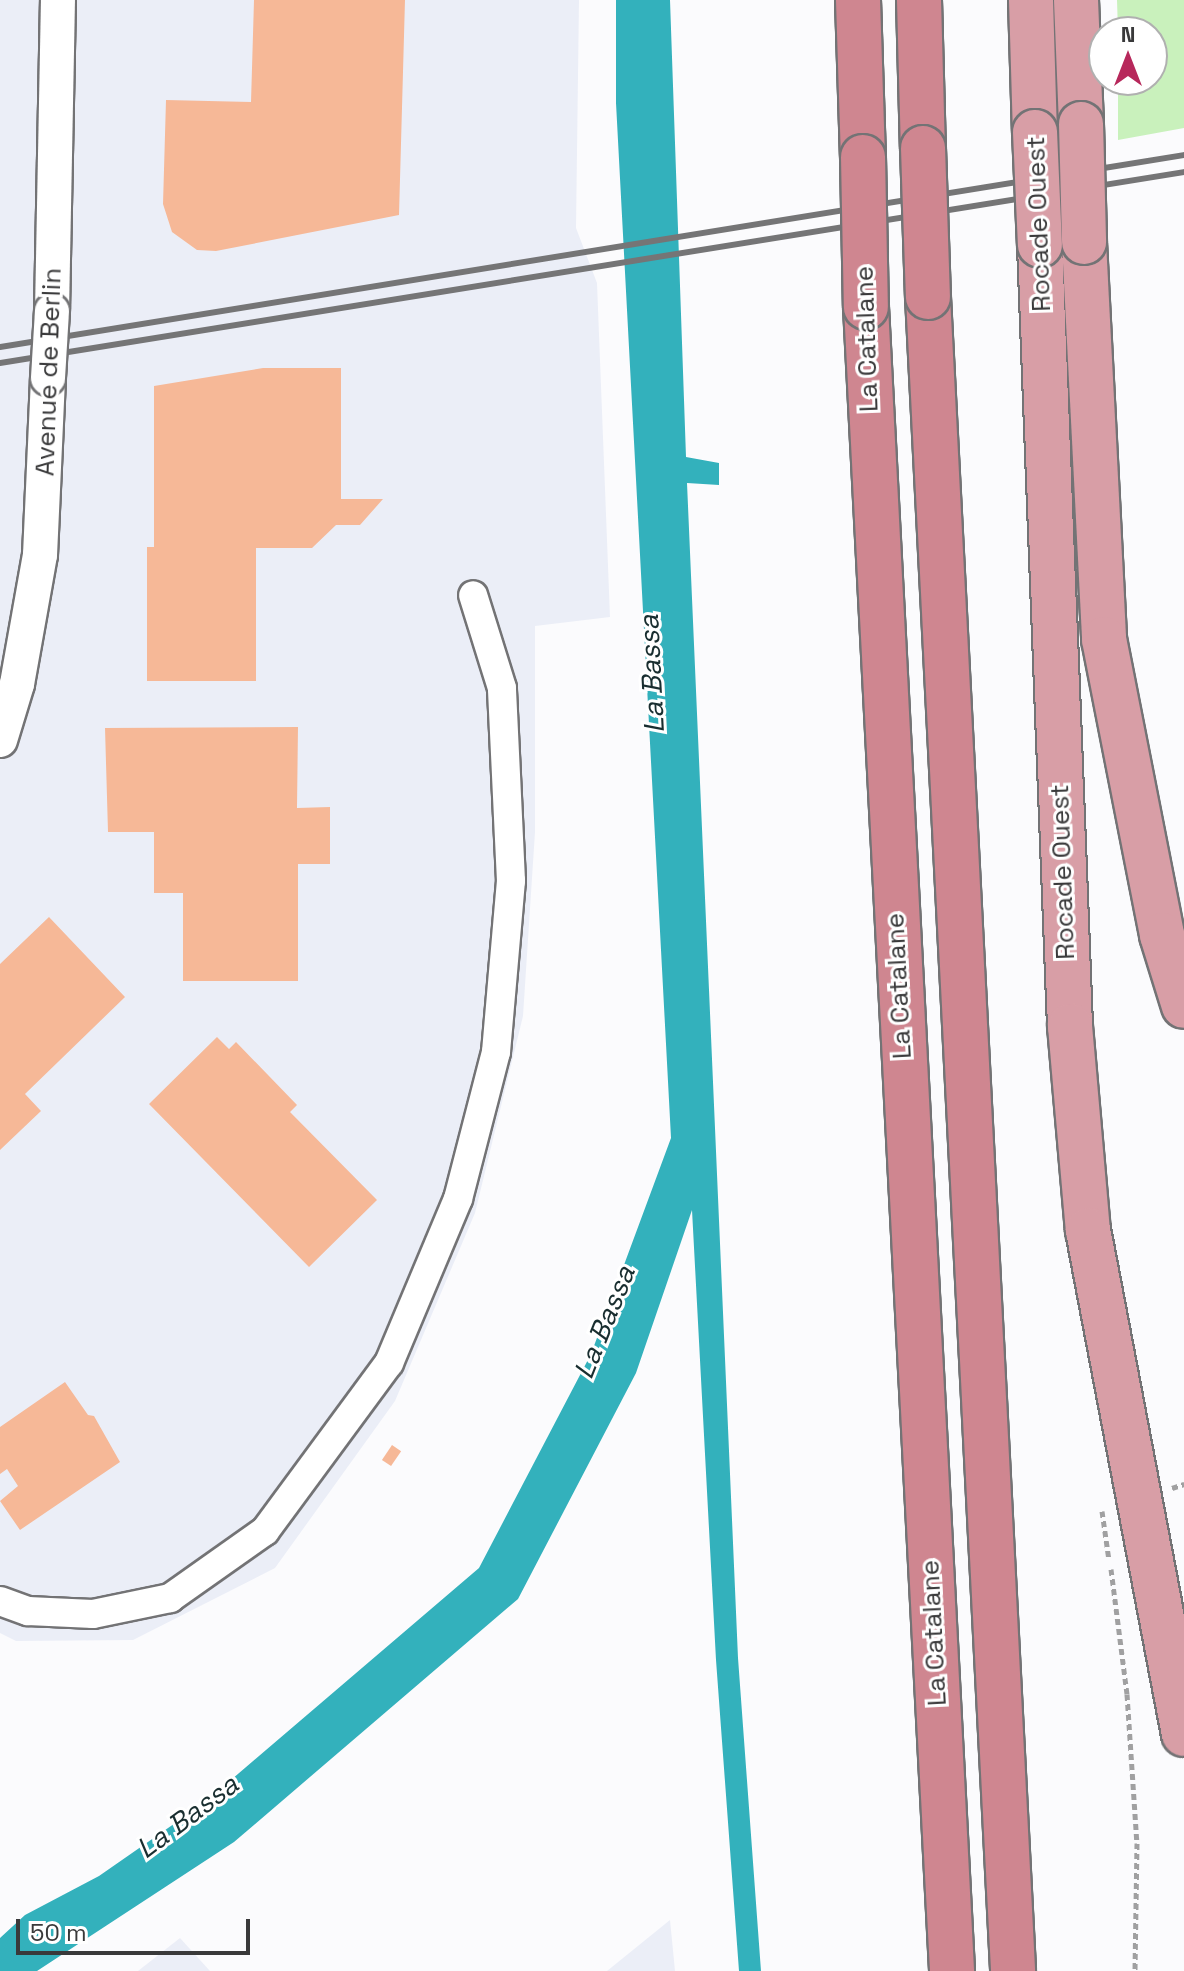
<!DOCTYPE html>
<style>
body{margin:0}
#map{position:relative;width:1184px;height:1971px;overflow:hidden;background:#fbfbfd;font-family:"Space Grotesk",sans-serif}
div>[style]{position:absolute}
.built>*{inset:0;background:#ebeef7}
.green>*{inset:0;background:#c9f1bc}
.water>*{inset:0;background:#33b1bc}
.building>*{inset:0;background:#f6b897;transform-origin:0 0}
.path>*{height:5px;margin-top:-2.5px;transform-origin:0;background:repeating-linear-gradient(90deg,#a0a0a1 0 6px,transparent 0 10px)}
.roads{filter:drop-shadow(2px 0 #737375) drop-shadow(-2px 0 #737375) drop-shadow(0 2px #737375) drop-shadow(0 -2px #737375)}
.minor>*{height:28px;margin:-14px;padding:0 14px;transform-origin:14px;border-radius:14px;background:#fff}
.tertiary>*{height:34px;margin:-17px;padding:0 17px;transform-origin:17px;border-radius:17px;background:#fff}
.trunk>*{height:44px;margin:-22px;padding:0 22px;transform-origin:22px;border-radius:22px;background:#d89ea6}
.motorway>*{height:44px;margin:-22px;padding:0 22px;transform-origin:22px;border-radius:22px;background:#cf8690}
.rail>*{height:6px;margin:-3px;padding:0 3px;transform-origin:3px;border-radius:3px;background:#757576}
.bridges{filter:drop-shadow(2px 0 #737375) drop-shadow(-2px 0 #737375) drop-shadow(0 2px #737375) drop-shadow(0 -2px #737375)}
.tertiary-bridge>*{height:34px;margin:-17px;padding:0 17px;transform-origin:17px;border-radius:17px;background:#fff}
.trunk-bridge>*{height:44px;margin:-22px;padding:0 22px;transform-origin:22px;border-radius:22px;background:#d89ea6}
.motorway-bridge>*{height:44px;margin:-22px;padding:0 22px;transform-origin:22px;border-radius:22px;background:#cf8690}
span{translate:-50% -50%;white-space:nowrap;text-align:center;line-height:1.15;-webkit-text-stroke:6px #fff;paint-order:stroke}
.street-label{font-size:26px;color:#39393a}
.water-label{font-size:28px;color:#192e30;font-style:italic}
.north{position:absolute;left:1088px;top:16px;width:80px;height:80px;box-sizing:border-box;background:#fff;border:2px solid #b0b0b0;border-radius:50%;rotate:0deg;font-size:22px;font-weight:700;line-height:32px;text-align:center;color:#39393a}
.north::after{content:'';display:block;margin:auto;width:28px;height:36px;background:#b7285b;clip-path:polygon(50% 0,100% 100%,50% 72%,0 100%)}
.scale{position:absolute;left:16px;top:1919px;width:234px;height:36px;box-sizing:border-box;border:4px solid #39393a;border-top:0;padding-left:10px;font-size:24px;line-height:28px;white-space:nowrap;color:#39393a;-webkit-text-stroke:6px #fff;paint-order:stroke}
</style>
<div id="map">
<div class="built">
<i style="clip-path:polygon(0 0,579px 0,576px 228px,597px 283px,610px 617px,535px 626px,535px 832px,523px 1016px,475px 1213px,395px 1401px,275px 1568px,133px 1640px,16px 1641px,0 1633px)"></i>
<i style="clip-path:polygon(670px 1920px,675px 1971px,607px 1971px)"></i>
<i style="clip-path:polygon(180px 1938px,210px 1971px,138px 1971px)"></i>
</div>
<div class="green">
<i style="clip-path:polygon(1117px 0,1184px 0,1184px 128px,1118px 140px,1118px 80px,1152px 80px,1152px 32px,1118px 32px)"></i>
</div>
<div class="water">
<i style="clip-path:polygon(616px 0,670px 0,686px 457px,719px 463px,719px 485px,687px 483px,738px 1658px,761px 1971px,739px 1971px,716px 1660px,692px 1210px,636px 1373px,518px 1599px,234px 1842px,37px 1971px,0 1971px,0 1938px,25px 1915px,99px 1876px,204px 1803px,479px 1568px,591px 1354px,671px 1138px,616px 103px)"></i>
</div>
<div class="building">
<i style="clip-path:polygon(254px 0,405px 0,399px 215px,216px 251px,197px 250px,172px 232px,163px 204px,166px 100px,251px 102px)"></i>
<i style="clip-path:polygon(263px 368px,341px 368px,341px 499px,383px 499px,360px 525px,336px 525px,312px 548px,256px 548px,256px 681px,147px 681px,147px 547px,154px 547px,154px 386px)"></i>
<i style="clip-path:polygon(298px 727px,297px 808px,330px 807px,330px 864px,298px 864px,298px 981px,183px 981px,183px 893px,154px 893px,154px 832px,108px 832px,105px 728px)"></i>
<i style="clip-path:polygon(49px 917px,125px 997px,25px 1094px,41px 1111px,0 1150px,0 964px)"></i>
<i style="clip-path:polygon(217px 1037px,229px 1049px,236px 1042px,297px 1105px,290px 1112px,377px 1200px,309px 1267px,149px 1104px)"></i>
<i style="clip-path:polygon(65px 1382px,88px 1415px,94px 1416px,120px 1462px,20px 1530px,0 1501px,18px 1486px,7px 1469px,0 1474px,0 1427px)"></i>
<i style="left:392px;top:1445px;width:11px;height:18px;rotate:34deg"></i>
</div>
<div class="path">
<i style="left:1172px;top:1488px;width:13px;rotate:-18deg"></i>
<i style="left:1102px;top:1511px;width:49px;rotate:81.9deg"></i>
<i style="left:1111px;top:1569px;width:126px;rotate:82.7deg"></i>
<i style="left:1127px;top:1694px;width:149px;rotate:86.2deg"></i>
<i style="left:1137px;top:1843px;width:128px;rotate:90.9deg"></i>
</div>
<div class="roads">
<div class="minor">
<i style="left:0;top:1601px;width:30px;rotate:20deg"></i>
<i style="left:28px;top:1611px;width:65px;rotate:2.6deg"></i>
<i style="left:93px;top:1614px;width:79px;rotate:-11.7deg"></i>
<i style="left:170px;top:1598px;width:116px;rotate:-35.2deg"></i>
<i style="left:265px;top:1531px;width:209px;rotate:-53.6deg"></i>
<i style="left:389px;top:1363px;width:178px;rotate:-67.2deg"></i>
<i style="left:458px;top:1199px;width:152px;rotate:-75.5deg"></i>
<i style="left:496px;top:1052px;width:172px;rotate:-85deg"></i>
<i style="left:511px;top:881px;width:193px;rotate:-92.7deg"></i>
<i style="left:502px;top:688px;width:97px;rotate:-107.3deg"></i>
</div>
<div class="tertiary">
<i style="left:52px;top:311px;width:311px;rotate:-88.9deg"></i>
<i style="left:0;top:740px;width:59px;rotate:-73.1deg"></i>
<i style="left:17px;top:684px;width:131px;rotate:-79.9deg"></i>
<i style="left:40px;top:555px;width:177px;rotate:-87.4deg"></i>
</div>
<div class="trunk">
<i style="left:1031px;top:0;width:132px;rotate:88.3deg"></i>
<i style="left:1076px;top:0;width:124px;rotate:87.7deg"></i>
<i style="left:1084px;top:242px;width:398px;rotate:87.1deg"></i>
<i style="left:1104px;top:639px;width:302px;rotate:78.9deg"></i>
<i style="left:1162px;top:935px;width:74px;rotate:72.8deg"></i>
<i style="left:1040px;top:245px;width:782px;rotate:87.8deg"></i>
<i style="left:1070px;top:1026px;width:205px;rotate:85deg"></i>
<i style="left:1088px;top:1230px;width:513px;rotate:79.22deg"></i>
</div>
<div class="motorway">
<i style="left:858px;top:0;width:157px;rotate:88.2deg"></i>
<i style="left:919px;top:0;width:148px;rotate:88.5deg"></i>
<i style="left:928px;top:297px;width:1676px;rotate:87.09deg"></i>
<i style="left:866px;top:307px;width:1666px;rotate:87.04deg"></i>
</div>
</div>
<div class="rail">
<i style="left:0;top:347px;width:1199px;rotate:-9.21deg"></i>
<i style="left:0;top:363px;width:1199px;rotate:-9.16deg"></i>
</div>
<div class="bridges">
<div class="tertiary-bridge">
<i style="left:48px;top:378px;width:67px;rotate:-86.6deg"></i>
</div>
<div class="trunk-bridge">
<i style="left:1081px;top:124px;width:118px;rotate:88.5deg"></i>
<i style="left:1035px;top:132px;width:113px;rotate:87.5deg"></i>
</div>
<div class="motorway-bridge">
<i style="left:923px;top:148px;width:149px;rotate:88.1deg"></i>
<i style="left:863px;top:157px;width:150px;rotate:88.9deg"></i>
</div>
</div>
<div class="street-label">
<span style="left:1039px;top:224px;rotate:-92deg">Rocade Ouest</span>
<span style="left:867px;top:339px;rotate:-92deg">La Catalane</span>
<span style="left:49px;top:372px;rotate:-88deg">Avenue de Berlin</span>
<span style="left:1063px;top:872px;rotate:-92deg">Rocade Ouest</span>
<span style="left:899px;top:986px;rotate:-93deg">La Catalane</span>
<span style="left:934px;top:1633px;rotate:-93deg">La Catalane</span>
</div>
<div class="water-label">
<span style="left:651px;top:674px;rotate:-93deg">La Bassa</span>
<span style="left:604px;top:1322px;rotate:-68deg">La Bassa</span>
<span style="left:187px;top:1816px;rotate:-37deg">La Bassa</span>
</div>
<div class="north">N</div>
<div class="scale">50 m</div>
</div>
